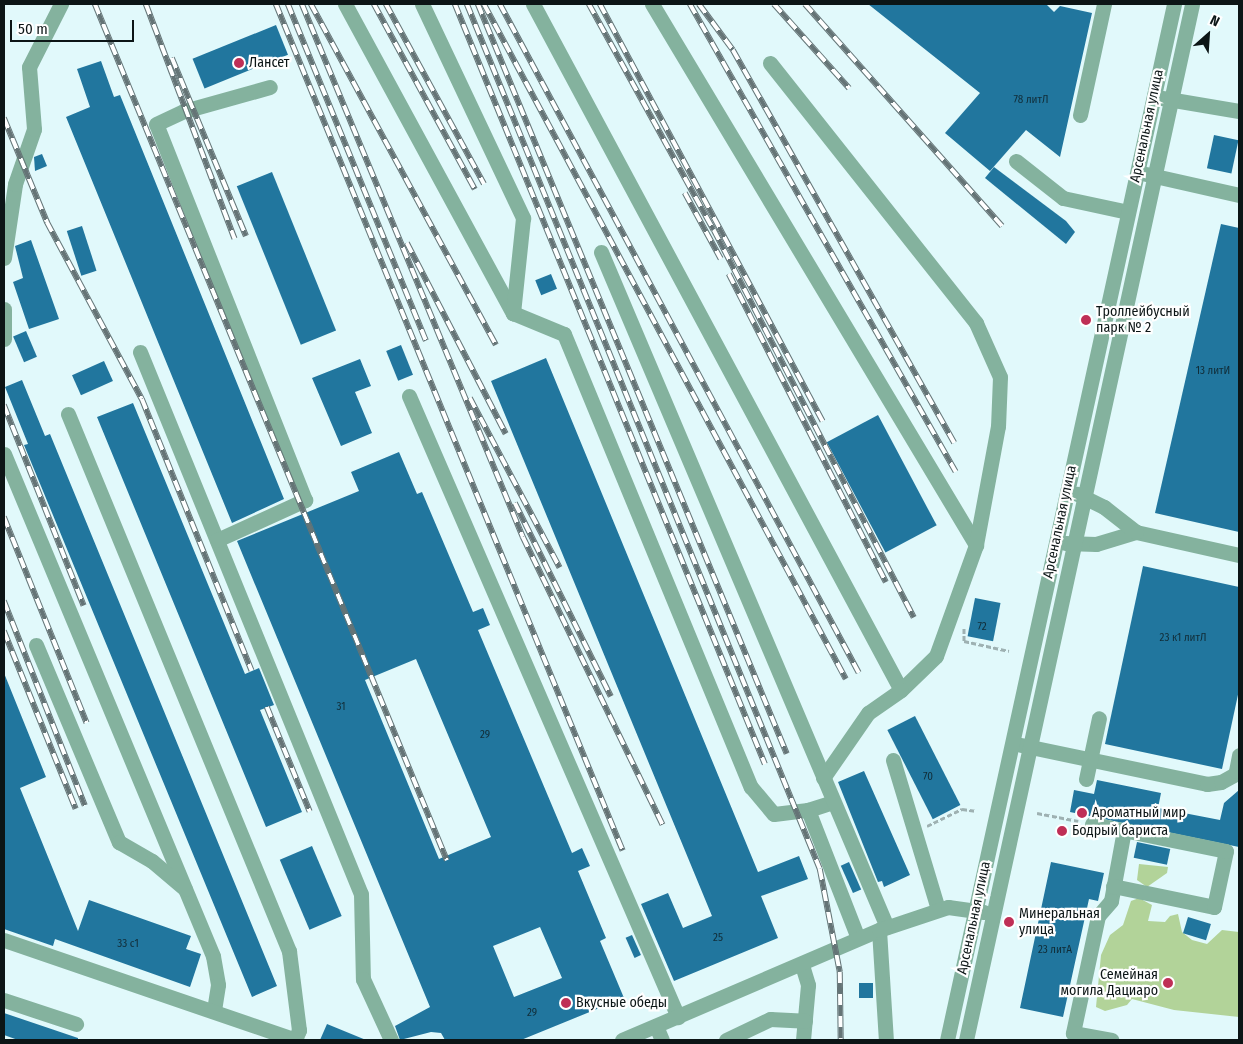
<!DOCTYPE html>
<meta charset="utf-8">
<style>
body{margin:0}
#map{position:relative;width:1243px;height:1044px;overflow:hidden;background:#e1f9fb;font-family:"Fira Sans Condensed",sans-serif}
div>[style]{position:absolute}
.green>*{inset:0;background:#b2d399}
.building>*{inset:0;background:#21769e;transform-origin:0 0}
.path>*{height:3px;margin-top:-1.5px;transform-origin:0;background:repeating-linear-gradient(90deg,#9eb1b2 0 5px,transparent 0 7.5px)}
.minor>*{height:15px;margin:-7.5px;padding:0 7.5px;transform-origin:7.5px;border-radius:7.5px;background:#84b29e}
.rail>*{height:5.5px;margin-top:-2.75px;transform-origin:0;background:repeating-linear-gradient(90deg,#fff 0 11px,#657476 0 22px);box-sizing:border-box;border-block:1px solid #657476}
.dots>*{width:14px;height:14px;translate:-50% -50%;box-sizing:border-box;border:2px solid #fff;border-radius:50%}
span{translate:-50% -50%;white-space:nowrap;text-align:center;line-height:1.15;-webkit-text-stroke:4.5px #fff;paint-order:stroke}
.number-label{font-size:11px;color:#112d38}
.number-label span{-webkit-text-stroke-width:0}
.poi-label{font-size:14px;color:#0c1516}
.left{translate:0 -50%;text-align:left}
.right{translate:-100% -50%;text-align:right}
.street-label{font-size:14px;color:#0c1516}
.frame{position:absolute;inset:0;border:5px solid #0c1516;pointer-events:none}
.north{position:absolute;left:1183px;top:10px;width:50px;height:50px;-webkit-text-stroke:4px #fff;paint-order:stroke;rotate:26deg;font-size:14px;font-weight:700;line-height:20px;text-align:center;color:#0c1516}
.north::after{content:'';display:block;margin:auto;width:18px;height:22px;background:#0c1516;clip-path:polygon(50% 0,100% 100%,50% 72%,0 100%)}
.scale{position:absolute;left:10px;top:20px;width:124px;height:22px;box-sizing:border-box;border:2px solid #0c1516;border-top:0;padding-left:6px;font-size:15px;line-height:18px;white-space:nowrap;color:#0c1516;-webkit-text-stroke:4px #fff;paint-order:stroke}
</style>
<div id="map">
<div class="green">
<i style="clip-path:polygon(1139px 864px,1168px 867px,1167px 873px,1147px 887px,1137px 880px)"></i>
<i style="clip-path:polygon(1139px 898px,1152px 905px,1148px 921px,1165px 922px,1170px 916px,1178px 914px,1182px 932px,1192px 940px,1207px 944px,1222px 930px,1239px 932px,1239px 1017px,1174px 1010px,1132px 999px,1127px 1005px,1105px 1011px,1096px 1007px,1101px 955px,1110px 935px,1123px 925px,1131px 901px)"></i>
</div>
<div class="building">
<i style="clip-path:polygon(868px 4px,1046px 4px,1054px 12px,1060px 6px,1092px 13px,1060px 157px,1026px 130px,990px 171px,945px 133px,980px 93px)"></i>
<i style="left:276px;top:25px;width:32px;height:90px;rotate:68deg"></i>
<i style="clip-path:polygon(101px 61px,114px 97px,120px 95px,284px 499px,232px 523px,66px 117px,90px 107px,77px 69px)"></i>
<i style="left:1214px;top:135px;width:25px;height:34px;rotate:12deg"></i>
<i style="clip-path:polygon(42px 154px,47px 166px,35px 171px,34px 157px)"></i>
<i style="clip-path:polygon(994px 167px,1066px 221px,1075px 232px,1066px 244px,985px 178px)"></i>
<i style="left:272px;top:172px;width:171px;height:38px;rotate:68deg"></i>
<i style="clip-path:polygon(1221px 224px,1239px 228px,1239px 532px,1155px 513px)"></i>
<i style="left:82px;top:226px;width:47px;height:16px;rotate:72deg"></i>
<i style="clip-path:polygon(31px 240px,59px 319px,29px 329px,13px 282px,23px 278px,15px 246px)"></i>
<i style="left:551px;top:274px;width:16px;height:17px;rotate:68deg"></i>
<i style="left:26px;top:331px;width:28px;height:14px;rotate:67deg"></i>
<i style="left:401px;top:345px;width:32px;height:16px;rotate:68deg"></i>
<i style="clip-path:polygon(546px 358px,758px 872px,799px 856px,808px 879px,761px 896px,778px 938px,674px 981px,641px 904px,668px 893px,683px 928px,712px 916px,491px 381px)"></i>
<i style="clip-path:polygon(360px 359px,371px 386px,355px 392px,372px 433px,341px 446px,312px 378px)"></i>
<i style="left:104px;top:361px;width:22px;height:35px;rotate:66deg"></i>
<i style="clip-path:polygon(22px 380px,45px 436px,50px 434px,277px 986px,252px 997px,24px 445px,28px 444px,5px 387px)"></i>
<i style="clip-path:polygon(133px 403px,245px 674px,259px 668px,274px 705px,260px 710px,302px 812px,266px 827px,97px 417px)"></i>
<i style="left:878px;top:415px;width:125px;height:58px;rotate:62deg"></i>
<i style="clip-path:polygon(evenodd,399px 452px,417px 494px,422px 492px,473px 612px,483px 608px,490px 625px,478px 630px,572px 853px,582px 848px,590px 866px,578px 871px,606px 938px,600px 941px,624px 998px,521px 1040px,445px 1040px,441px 1033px,431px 1032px,400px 1040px,395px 1026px,430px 1007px,237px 541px,359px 491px,351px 472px,399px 452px,416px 659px,491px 837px,439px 859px,365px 680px,416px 659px,399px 452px,540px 927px,562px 978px,514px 997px,493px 946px,540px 927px)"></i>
<i style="clip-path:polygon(1143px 566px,1239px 587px,1239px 690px,1222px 769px,1105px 744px)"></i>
<i style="left:975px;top:598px;width:26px;height:39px;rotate:11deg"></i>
<i style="clip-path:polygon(4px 673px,46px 777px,20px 788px,78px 931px,89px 900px,191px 936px,186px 949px,201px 954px,190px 987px,55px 939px,53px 946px,4px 929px)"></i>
<i style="left:915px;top:716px;width:100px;height:31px;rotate:63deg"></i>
<i style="clip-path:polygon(864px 771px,910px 875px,884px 887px,882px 881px,878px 882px,838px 782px)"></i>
<i style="clip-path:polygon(1097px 780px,1161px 793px,1158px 808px,1220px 820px,1224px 803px,1239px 790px,1239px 847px,1070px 812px,1074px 790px,1094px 794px)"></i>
<i style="left:1137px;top:842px;width:34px;height:16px;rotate:12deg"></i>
<i style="left:312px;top:846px;width:76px;height:35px;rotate:67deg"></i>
<i style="left:849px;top:862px;width:30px;height:9px;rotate:66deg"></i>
<i style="clip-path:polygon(1051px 862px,1104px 873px,1098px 901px,1089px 899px,1063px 1017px,1020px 1008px)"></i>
<i style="left:1188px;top:917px;width:24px;height:17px;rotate:17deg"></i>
<i style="left:632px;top:935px;width:22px;height:7px;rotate:66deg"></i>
<i style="left:859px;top:983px;width:14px;height:15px"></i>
<i style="clip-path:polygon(4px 1013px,78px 1038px,78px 1040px,18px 1040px,4px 1035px)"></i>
<i style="clip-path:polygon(327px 1024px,366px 1040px,320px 1040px)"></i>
</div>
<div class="path">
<i style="left:964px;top:628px;width:13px;rotate:90deg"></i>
<i style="left:964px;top:641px;width:46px;rotate:12.5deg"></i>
<i style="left:1037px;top:813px;width:42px;rotate:11deg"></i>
<i style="left:927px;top:826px;width:39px;rotate:-26deg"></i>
<i style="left:962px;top:809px;width:15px;rotate:8deg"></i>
</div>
<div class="minor">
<i style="left:345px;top:4px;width:352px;rotate:61.5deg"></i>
<i style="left:513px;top:313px;width:55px;rotate:22.4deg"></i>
<i style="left:564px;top:334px;width:490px;rotate:67.6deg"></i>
<i style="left:751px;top:787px;width:35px;rotate:50deg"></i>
<i style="left:774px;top:814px;width:34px;rotate:-7deg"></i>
<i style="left:808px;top:810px;width:25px;rotate:-18deg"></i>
<i style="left:422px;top:4px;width:237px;rotate:64.7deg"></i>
<i style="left:523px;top:218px;width:96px;rotate:96deg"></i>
<i style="left:533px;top:4px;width:778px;rotate:61.79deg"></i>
<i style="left:652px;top:4px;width:631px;rotate:59.08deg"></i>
<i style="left:976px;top:545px;width:118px;rotate:109.8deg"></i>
<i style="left:936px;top:656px;width:49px;rotate:135.8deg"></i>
<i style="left:901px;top:690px;width:40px;rotate:145.1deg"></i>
<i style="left:868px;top:713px;width:79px;rotate:124.7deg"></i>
<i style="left:770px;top:63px;width:332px;rotate:51.6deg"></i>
<i style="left:976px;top:323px;width:59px;rotate:66deg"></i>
<i style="left:1000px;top:377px;width:49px;rotate:92.3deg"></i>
<i style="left:998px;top:426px;width:121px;rotate:100.5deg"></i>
<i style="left:1162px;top:98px;width:78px;rotate:9.6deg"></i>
<i style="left:1080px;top:115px;width:114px;rotate:-77.8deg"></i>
<i style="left:1016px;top:161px;width:60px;rotate:38.2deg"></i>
<i style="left:1063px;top:198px;width:66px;rotate:12.2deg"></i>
<i style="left:1146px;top:174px;width:95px;rotate:12.7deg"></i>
<i style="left:601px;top:252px;width:733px;rotate:67.04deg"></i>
<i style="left:4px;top:258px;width:75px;rotate:-81.5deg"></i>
<i style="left:15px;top:184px;width:58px;rotate:-70.9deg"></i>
<i style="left:34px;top:129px;width:62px;rotate:-94.6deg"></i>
<i style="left:29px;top:67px;width:71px;rotate:-63.1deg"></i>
<i style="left:4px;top:309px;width:30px;rotate:90deg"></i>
<i style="left:140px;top:352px;width:585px;rotate:67.82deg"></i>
<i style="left:361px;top:894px;width:85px;rotate:88.7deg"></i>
<i style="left:363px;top:979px;width:67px;rotate:65.3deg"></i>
<i style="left:409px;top:396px;width:677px;rotate:66.58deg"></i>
<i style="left:68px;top:414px;width:581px;rotate:67.63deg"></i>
<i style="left:289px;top:951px;width:80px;rotate:82.8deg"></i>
<i style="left:299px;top:1030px;width:11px;rotate:112deg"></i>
<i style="left:4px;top:454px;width:544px;rotate:67.4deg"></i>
<i style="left:213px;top:956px;width:29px;rotate:80deg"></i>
<i style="left:218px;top:985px;width:24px;rotate:99deg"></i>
<i style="left:1136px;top:532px;width:106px;rotate:12.6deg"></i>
<i style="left:217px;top:540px;width:97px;rotate:-24.4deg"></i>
<i style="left:305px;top:500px;width:404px;rotate:-111.6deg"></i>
<i style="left:156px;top:124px;width:31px;rotate:-25deg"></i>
<i style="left:184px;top:111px;width:89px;rotate:-15.6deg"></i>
<i style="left:1065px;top:543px;width:31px;rotate:2deg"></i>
<i style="left:1096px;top:544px;width:42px;rotate:-16.7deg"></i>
<i style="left:1136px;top:532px;width:41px;rotate:-142deg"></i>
<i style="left:1104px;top:507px;width:30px;rotate:-154deg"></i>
<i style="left:36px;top:645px;width:214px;rotate:67.2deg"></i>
<i style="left:119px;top:842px;width:38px;rotate:30deg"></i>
<i style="left:152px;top:861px;width:43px;rotate:40.3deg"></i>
<i style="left:1021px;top:745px;width:190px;rotate:11.8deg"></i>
<i style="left:1207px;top:784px;width:14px;rotate:-8deg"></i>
<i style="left:1221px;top:782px;width:21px;rotate:-29deg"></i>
<i style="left:893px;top:760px;width:156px;rotate:73.2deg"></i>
<i style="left:1236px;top:771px;width:16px;rotate:-79deg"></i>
<i style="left:1086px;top:779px;width:62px;rotate:-78deg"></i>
<i style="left:808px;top:810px;width:137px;rotate:68.7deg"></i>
<i style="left:1092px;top:824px;width:33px;rotate:11deg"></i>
<i style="left:1124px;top:830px;width:72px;rotate:100.4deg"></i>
<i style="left:1111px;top:901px;width:20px;rotate:131deg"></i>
<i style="left:1098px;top:916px;width:120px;rotate:102.1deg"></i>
<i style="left:1073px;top:1033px;width:39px;rotate:10deg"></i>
<i style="left:1113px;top:886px;width:103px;rotate:11.7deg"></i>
<i style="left:1214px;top:907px;width:57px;rotate:-77.9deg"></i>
<i style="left:1226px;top:851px;width:104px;rotate:-168.4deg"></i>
<i style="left:879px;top:930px;width:110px;rotate:86.4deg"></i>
<i style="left:4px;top:940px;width:309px;rotate:18.9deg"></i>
<i style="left:802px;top:965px;width:21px;rotate:73deg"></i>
<i style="left:808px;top:985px;width:55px;rotate:95.2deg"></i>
<i style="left:4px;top:1000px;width:76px;rotate:18.4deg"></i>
<i style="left:656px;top:1026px;width:15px;rotate:67deg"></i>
<i style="left:622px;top:1040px;width:280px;rotate:-23.2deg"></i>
<i style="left:879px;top:930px;width:73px;rotate:-18.4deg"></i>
<i style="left:948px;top:907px;width:36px;rotate:8deg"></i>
<i style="left:726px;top:1040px;width:49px;rotate:-25.5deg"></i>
<i style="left:770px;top:1019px;width:35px;rotate:3deg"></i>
<i style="left:947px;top:1040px;width:1061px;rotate:-77.64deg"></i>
<i style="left:966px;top:1040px;width:1060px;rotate:-77.69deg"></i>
</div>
<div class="rail">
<i style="left:95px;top:4px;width:926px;rotate:67.65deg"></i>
<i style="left:146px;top:4px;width:251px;rotate:69.3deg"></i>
<i style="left:276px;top:4px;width:915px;rotate:67.72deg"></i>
<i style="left:288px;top:4px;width:364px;rotate:67.7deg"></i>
<i style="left:302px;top:4px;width:577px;rotate:67.48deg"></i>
<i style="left:523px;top:537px;width:320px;rotate:64.1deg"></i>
<i style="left:311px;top:4px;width:388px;rotate:61.5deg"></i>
<i style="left:374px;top:4px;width:211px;rotate:61.4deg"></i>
<i style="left:386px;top:4px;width:205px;rotate:61.4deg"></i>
<i style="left:455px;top:4px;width:821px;rotate:67.81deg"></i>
<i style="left:467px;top:4px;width:934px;rotate:67.8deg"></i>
<i style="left:820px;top:869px;width:105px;rotate:79deg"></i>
<i style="left:840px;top:972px;width:68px;rotate:89.2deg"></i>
<i style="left:478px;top:4px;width:811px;rotate:67.61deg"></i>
<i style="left:484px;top:4px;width:766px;rotate:61.8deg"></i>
<i style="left:500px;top:4px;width:759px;rotate:61.78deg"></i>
<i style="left:589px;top:4px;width:258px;rotate:61.1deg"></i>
<i style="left:714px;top:230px;width:436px;rotate:62.7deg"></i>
<i style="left:600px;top:4px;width:473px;rotate:61.9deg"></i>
<i style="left:690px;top:4px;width:538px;rotate:60.39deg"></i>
<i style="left:699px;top:4px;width:57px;rotate:53.5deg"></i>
<i style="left:733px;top:50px;width:451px;rotate:60.6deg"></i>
<i style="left:774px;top:4px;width:113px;rotate:48.2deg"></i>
<i style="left:805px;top:4px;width:297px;rotate:48.4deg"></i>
<i style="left:172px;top:58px;width:193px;rotate:67.4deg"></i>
<i style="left:4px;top:118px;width:113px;rotate:67.5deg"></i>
<i style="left:47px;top:222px;width:201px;rotate:61.8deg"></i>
<i style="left:142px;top:399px;width:293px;rotate:68deg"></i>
<i style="left:685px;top:193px;width:75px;rotate:61.4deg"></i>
<i style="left:407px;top:243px;width:215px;rotate:62.6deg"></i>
<i style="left:729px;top:274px;width:346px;rotate:63deg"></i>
<i style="left:470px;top:398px;width:192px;rotate:62.1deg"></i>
<i style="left:4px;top:405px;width:216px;rotate:68.3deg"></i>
<i style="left:515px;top:503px;width:216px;rotate:63.6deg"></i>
<i style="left:4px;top:517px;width:222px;rotate:68.1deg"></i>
<i style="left:4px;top:601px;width:220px;rotate:68.4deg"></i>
<i style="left:4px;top:631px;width:192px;rotate:68deg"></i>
<i style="left:267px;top:707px;width:113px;rotate:67.7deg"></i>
</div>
<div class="dots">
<i style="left:239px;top:63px;background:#bf2f56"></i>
<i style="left:1086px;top:320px;background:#bf2f56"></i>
<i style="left:1082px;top:813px;background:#bf2f56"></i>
<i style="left:1062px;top:831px;background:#bf2f56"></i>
<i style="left:1009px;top:922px;background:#bf2f56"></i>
<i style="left:1168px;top:983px;background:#bf2f56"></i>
<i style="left:566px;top:1003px;background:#bf2f56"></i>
</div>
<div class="number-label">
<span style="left:1031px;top:100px">78 литЛ</span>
<span style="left:1213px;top:371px">13 литИ</span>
<span style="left:982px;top:627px">72</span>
<span style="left:1183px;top:638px">23 к1 литЛ</span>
<span style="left:341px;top:707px">31</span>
<span style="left:485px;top:735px">29</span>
<span style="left:928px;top:777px">70</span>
<span style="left:718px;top:938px">25</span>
<span style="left:128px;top:944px">33 с1</span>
<span style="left:1055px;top:950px">23 литА</span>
<span style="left:532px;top:1013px">29</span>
</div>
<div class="poi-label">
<span class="left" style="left:249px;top:63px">Лансет</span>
<span class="left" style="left:1096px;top:320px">Троллейбусный<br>парк № 2</span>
<span class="left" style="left:1092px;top:813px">Ароматный мир</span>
<span class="left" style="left:1072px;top:831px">Бодрый бариста</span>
<span class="left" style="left:1019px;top:922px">Минеральная<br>улица</span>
<span class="right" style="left:1158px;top:983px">Семейная<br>могила Дациаро</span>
<span class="left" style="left:576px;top:1003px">Вкусные обеды</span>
</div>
<div class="street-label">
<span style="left:1147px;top:126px;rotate:-78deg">Арсенальная улица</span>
<span style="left:1060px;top:522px;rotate:-78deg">Арсенальная улица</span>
<span style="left:974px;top:918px;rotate:-78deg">Арсенальная улица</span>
</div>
<div class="frame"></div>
<div class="north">N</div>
<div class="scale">50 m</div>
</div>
